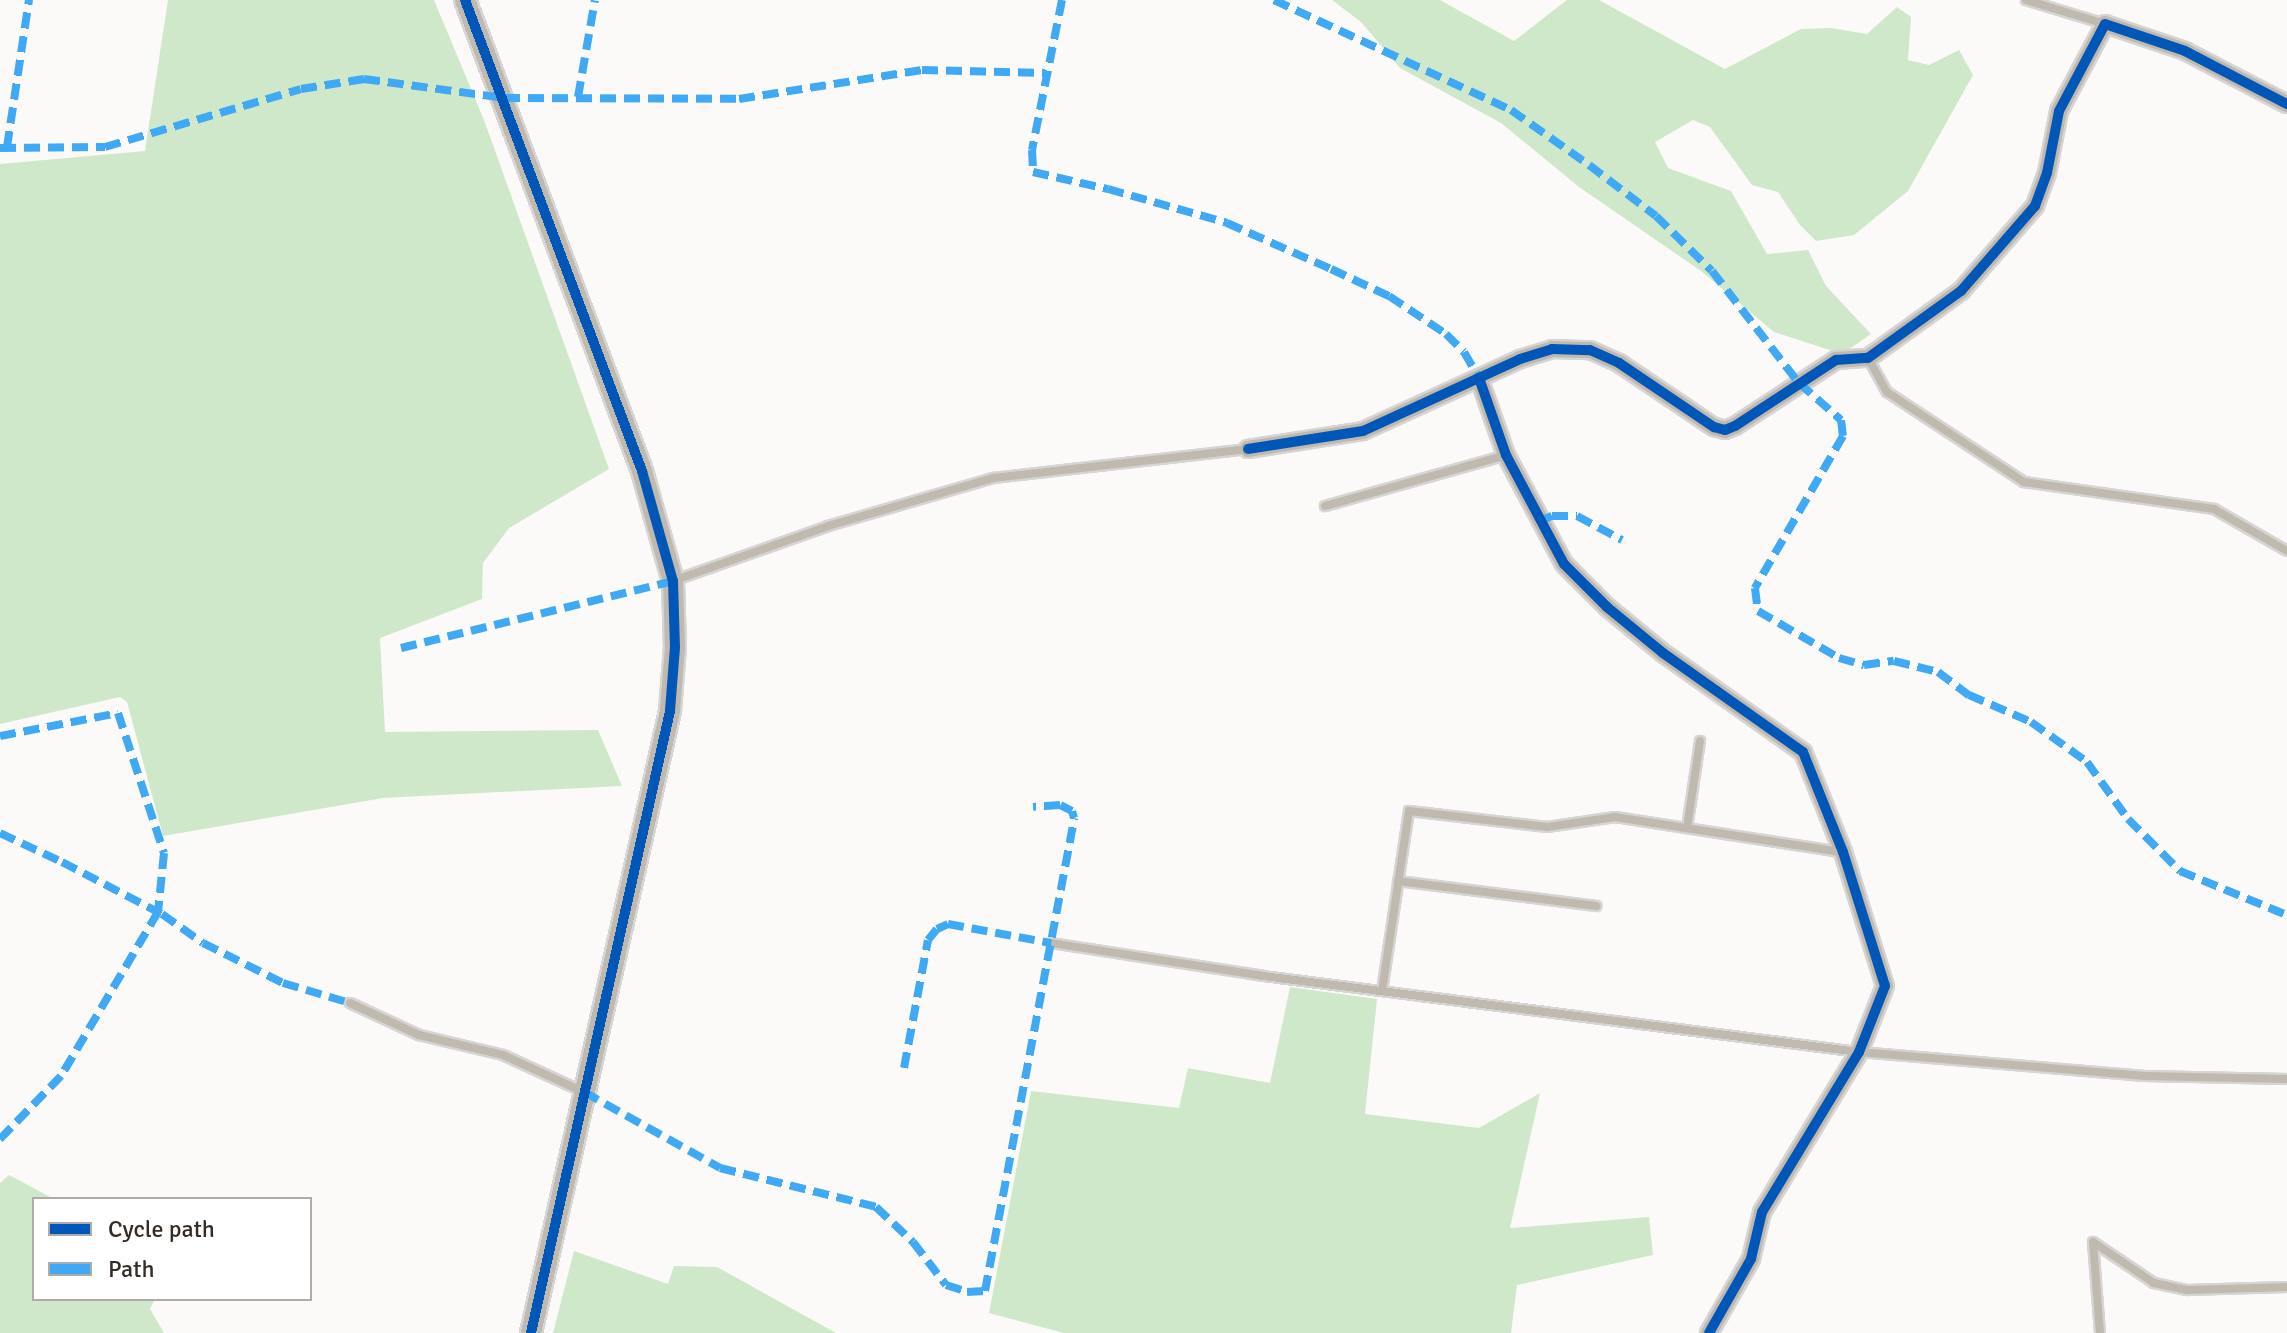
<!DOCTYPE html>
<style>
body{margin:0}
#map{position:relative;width:2287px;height:1333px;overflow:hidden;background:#fcfaf8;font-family:Signika,sans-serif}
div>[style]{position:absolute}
.green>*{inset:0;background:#cee8c9}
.roads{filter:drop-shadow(2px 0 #d7d5d3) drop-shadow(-2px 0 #d7d5d3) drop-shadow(0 2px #d7d5d3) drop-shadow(0 -2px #d7d5d3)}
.service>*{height:8px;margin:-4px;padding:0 4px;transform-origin:4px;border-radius:4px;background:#c0b9ad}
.minor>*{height:16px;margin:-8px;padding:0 8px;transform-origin:8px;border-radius:8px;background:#c0b9ad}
.tertiary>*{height:20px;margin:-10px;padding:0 10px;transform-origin:10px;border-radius:10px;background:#c0b9ad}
.quiet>*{height:8px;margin-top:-4px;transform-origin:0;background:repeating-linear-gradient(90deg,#3fa9f5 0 16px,transparent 0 24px)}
.cycleway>*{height:10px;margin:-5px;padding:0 5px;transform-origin:5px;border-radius:5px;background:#0057b8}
span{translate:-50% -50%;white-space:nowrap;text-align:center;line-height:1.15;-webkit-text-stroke:6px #fff;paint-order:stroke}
.legend{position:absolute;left:32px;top:1197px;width:280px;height:104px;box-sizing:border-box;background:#fff;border:2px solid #aeaba8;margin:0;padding:10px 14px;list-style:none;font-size:24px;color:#352d25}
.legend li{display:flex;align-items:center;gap:16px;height:40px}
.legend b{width:40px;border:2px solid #aeaba8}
</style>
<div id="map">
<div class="green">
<i style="clip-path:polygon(168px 0,434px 0,484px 120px,609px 469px,509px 528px,483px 563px,482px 599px,380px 638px,385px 732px,598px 730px,622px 786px,383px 798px,163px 836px,127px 702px,120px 697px,0 724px,0 164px,145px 151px)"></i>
<i style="clip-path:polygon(1332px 0,1440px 0,1514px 41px,1567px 0,1599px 0,1725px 69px,1801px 29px,1831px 28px,1867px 34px,1897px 7px,1911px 17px,1908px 60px,1929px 65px,1959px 50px,1973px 75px,1908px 191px,1854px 235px,1816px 241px,1800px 225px,1778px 192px,1752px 185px,1710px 127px,1693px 120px,1655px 142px,1668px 168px,1731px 191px,1767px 254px,1808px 250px,1826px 286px,1871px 334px,1842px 354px,1774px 332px,1701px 271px,1579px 187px,1501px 123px,1400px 68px,1361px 22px)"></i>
<i style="clip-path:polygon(1290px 987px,1377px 999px,1365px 1114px,1479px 1128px,1540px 1093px,1510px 1228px,1649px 1217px,1653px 1255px,1517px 1285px,1511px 1333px,1064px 1333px,989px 1313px,1031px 1091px,1179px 1108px,1188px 1068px,1270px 1083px)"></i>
<i style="clip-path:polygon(9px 1175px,54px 1199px,34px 1199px,34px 1299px,155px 1299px,150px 1309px,164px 1333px,0 1333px,0 1183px)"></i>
<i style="clip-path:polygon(574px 1251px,668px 1284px,674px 1266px,717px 1267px,836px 1333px,553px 1333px)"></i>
</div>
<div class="roads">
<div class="service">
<i style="left:2026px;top:0;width:83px;rotate:16.9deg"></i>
<i style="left:1868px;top:358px;width:39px;rotate:61deg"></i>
<i style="left:1887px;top:392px;width:164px;rotate:33.3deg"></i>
<i style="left:2024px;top:482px;width:192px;rotate:8.1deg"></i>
<i style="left:2214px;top:509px;width:84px;rotate:29.9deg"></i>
<i style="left:1325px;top:506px;width:188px;rotate:-15.7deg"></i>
<i style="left:673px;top:581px;width:164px;rotate:-19.5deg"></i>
<i style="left:828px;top:526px;width:172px;rotate:-16.2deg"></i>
<i style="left:993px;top:478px;width:257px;rotate:-6.5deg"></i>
<i style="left:1687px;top:828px;width:88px;rotate:-81.5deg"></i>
<i style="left:1398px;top:881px;width:200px;rotate:7.2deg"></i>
<i style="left:1051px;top:943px;width:215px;rotate:8.8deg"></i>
<i style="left:1263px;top:976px;width:601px;rotate:7.27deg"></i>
<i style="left:1859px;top:1052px;width:287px;rotate:4.8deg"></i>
<i style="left:2145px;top:1076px;width:142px;rotate:1.2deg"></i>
<i style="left:1382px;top:991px;width:182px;rotate:-81.5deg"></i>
<i style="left:1409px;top:811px;width:139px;rotate:6.6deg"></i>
<i style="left:1547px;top:827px;width:69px;rotate:-8.4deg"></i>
<i style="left:1615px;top:817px;width:230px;rotate:8.8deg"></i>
<i style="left:350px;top:1003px;width:76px;rotate:24.9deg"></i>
<i style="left:419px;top:1035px;width:86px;rotate:13.4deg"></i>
<i style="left:503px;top:1055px;width:89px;rotate:24.6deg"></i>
<i style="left:2100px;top:1333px;width:91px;rotate:-94.4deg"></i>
<i style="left:2093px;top:1242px;width:73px;rotate:33.9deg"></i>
<i style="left:2154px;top:1283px;width:34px;rotate:12deg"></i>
<i style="left:2187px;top:1290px;width:100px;rotate:-1.7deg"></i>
</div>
<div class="minor">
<i style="left:1479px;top:378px;width:82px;rotate:70.7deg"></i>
<i style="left:1506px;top:455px;width:123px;rotate:62deg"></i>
<i style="left:1564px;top:564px;width:61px;rotate:45deg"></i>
<i style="left:1607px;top:607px;width:72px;rotate:39.4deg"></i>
<i style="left:1663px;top:653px;width:171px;rotate:35.3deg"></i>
<i style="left:1803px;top:752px;width:108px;rotate:68.2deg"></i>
<i style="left:1843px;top:852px;width:140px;rotate:72.6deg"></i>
<i style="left:1885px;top:986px;width:71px;rotate:111.5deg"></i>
<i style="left:1859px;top:1052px;width:187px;rotate:121.2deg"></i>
<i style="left:1762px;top:1212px;width:48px;rotate:103.2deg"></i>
<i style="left:1751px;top:1259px;width:85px;rotate:119.6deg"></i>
<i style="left:1248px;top:449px;width:116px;rotate:-8.9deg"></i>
<i style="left:1363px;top:431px;width:173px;rotate:-24.6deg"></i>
<i style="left:1520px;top:359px;width:34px;rotate:-17deg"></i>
<i style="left:1552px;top:349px;width:38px;rotate:2deg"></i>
<i style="left:1590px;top:350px;width:32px;rotate:24deg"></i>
<i style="left:1619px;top:363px;width:115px;rotate:34deg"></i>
<i style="left:1714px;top:427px;width:11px;rotate:15deg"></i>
<i style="left:1725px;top:430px;width:11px;rotate:-22deg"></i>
<i style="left:1735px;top:426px;width:121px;rotate:-33.2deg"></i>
<i style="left:1836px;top:360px;width:32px;rotate:-4deg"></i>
<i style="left:1868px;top:358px;width:115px;rotate:-35.8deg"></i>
<i style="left:1961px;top:291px;width:113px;rotate:-49deg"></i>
<i style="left:2035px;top:206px;width:35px;rotate:-70deg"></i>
<i style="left:2047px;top:173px;width:63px;rotate:-79deg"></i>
<i style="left:2059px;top:111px;width:98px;rotate:-62.1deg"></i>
<i style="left:2105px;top:24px;width:84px;rotate:18.6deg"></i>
<i style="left:2185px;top:51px;width:115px;rotate:27.5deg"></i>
</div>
<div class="tertiary">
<i style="left:465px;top:0;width:503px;rotate:69.4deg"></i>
<i style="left:642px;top:471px;width:114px;rotate:74.3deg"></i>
<i style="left:673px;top:581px;width:66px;rotate:88.3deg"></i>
<i style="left:675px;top:647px;width:64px;rotate:94.5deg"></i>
<i style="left:670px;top:711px;width:637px;rotate:102.6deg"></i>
</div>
</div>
<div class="quiet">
<i style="left:1062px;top:0;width:153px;rotate:101.3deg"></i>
<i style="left:1032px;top:150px;width:22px;rotate:87deg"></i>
<i style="left:1033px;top:172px;width:77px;rotate:12.8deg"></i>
<i style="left:1108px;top:189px;width:124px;rotate:15.9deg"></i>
<i style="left:1227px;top:223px;width:114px;rotate:23.9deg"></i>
<i style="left:1331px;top:269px;width:64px;rotate:25deg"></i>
<i style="left:1389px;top:296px;width:69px;rotate:33.7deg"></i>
<i style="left:1446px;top:334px;width:25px;rotate:45deg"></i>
<i style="left:1464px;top:352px;width:30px;rotate:60deg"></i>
<i style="left:1274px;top:0;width:261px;rotate:24.9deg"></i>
<i style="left:1511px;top:110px;width:95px;rotate:35.2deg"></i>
<i style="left:1589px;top:165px;width:84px;rotate:37.3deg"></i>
<i style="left:1656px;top:216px;width:78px;rotate:44.5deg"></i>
<i style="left:1712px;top:271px;width:142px;rotate:52.2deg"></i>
<i style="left:1799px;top:383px;width:56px;rotate:41.4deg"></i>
<i style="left:1841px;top:420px;width:16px;rotate:83deg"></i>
<i style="left:1843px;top:436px;width:176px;rotate:120.1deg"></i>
<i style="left:1755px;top:588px;width:23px;rotate:83deg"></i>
<i style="left:1758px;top:611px;width:94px;rotate:30.1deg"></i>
<i style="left:1839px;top:658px;width:26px;rotate:16deg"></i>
<i style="left:1864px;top:665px;width:30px;rotate:-8deg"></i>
<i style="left:1894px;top:661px;width:45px;rotate:14deg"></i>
<i style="left:1938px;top:672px;width:39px;rotate:37deg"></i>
<i style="left:1969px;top:695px;width:68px;rotate:23.5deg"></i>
<i style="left:2031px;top:722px;width:69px;rotate:35.5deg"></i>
<i style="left:2087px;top:762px;width:70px;rotate:54.3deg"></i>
<i style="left:2128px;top:819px;width:74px;rotate:45deg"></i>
<i style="left:2180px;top:871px;width:116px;rotate:22.4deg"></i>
<i style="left:578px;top:97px;width:98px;rotate:-80.1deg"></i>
<i style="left:7px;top:147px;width:149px;rotate:-81.5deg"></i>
<i style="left:0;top:148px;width:105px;rotate:-0.5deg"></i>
<i style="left:105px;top:147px;width:204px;rotate:-16.5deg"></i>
<i style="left:301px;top:89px;width:64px;rotate:-9deg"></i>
<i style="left:364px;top:79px;width:141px;rotate:7.7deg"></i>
<i style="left:504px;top:98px;width:235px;rotate:0.2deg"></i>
<i style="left:739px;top:99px;width:185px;rotate:-9deg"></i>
<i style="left:922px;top:70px;width:123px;rotate:1.4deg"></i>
<i style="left:1540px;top:521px;width:13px;rotate:-23deg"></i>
<i style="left:1552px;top:516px;width:25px"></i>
<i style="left:1577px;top:516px;width:51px;rotate:28.1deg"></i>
<i style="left:401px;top:648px;width:280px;rotate:-13.8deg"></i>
<i style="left:0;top:736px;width:120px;rotate:-11deg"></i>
<i style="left:118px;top:713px;width:147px;rotate:71.8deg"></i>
<i style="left:164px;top:853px;width:59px;rotate:95.8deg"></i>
<i style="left:158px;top:912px;width:191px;rotate:120.6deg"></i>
<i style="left:61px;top:1076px;width:88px;rotate:134.1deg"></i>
<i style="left:0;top:833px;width:68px;rotate:25.1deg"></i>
<i style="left:62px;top:862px;width:113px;rotate:27.5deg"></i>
<i style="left:162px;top:914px;width:50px;rotate:35.3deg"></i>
<i style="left:203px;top:943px;width:89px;rotate:26.6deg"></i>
<i style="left:283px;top:983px;width:70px;rotate:16.6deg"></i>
<i style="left:904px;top:1068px;width:130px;rotate:-79.4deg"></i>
<i style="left:928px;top:940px;width:14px;rotate:-51deg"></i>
<i style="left:937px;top:929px;width:12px;rotate:-24deg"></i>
<i style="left:948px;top:924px;width:105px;rotate:10.5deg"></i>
<i style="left:584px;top:1092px;width:156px;rotate:29.2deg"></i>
<i style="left:720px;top:1168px;width:161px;rotate:14deg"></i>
<i style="left:876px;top:1207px;width:51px;rotate:43.4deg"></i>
<i style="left:913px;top:1242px;width:54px;rotate:52.5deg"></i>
<i style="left:946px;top:1285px;width:22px;rotate:18deg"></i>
<i style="left:967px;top:1292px;width:18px;rotate:-3deg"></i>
<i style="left:985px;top:1291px;width:481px;rotate:-79.3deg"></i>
<i style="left:1074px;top:818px;width:7px;rotate:-106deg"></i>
<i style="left:1072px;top:811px;width:13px;rotate:-153deg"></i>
<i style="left:1060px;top:805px;width:27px;rotate:176deg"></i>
</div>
<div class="cycleway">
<i style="left:465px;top:0;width:503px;rotate:69.4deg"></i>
<i style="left:642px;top:471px;width:114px;rotate:74.3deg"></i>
<i style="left:673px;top:581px;width:66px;rotate:88.3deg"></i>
<i style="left:675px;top:647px;width:64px;rotate:94.5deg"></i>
<i style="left:670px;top:711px;width:637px;rotate:102.6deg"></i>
<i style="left:1479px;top:378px;width:82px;rotate:70.7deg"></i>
<i style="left:1506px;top:455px;width:123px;rotate:62deg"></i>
<i style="left:1564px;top:564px;width:61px;rotate:45deg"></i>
<i style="left:1607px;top:607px;width:72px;rotate:39.4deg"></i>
<i style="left:1663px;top:653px;width:171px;rotate:35.3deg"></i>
<i style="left:1803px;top:752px;width:108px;rotate:68.2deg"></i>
<i style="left:1843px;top:852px;width:140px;rotate:72.6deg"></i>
<i style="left:1885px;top:986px;width:71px;rotate:111.5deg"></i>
<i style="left:1859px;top:1052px;width:187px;rotate:121.2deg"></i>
<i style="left:1762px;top:1212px;width:48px;rotate:103.2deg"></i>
<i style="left:1751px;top:1259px;width:85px;rotate:119.6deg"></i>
<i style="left:1248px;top:449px;width:116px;rotate:-8.9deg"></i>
<i style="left:1363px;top:431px;width:173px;rotate:-24.6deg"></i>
<i style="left:1520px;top:359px;width:34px;rotate:-17deg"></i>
<i style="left:1552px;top:349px;width:38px;rotate:2deg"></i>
<i style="left:1590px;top:350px;width:32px;rotate:24deg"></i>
<i style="left:1619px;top:363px;width:115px;rotate:34deg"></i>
<i style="left:1714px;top:427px;width:11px;rotate:15deg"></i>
<i style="left:1725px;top:430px;width:11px;rotate:-22deg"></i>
<i style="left:1735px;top:426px;width:121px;rotate:-33.2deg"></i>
<i style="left:1836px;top:360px;width:32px;rotate:-4deg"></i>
<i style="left:1868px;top:358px;width:115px;rotate:-35.8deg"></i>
<i style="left:1961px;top:291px;width:113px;rotate:-49deg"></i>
<i style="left:2035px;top:206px;width:35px;rotate:-70deg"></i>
<i style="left:2047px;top:173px;width:63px;rotate:-79deg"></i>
<i style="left:2059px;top:111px;width:98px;rotate:-62.1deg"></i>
<i style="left:2105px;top:24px;width:84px;rotate:18.6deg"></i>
<i style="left:2185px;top:51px;width:115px;rotate:27.5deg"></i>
</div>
<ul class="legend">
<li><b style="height:10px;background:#0057b8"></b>Cycle path</li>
<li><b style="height:10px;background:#3fa9f5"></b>Path</li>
</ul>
</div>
